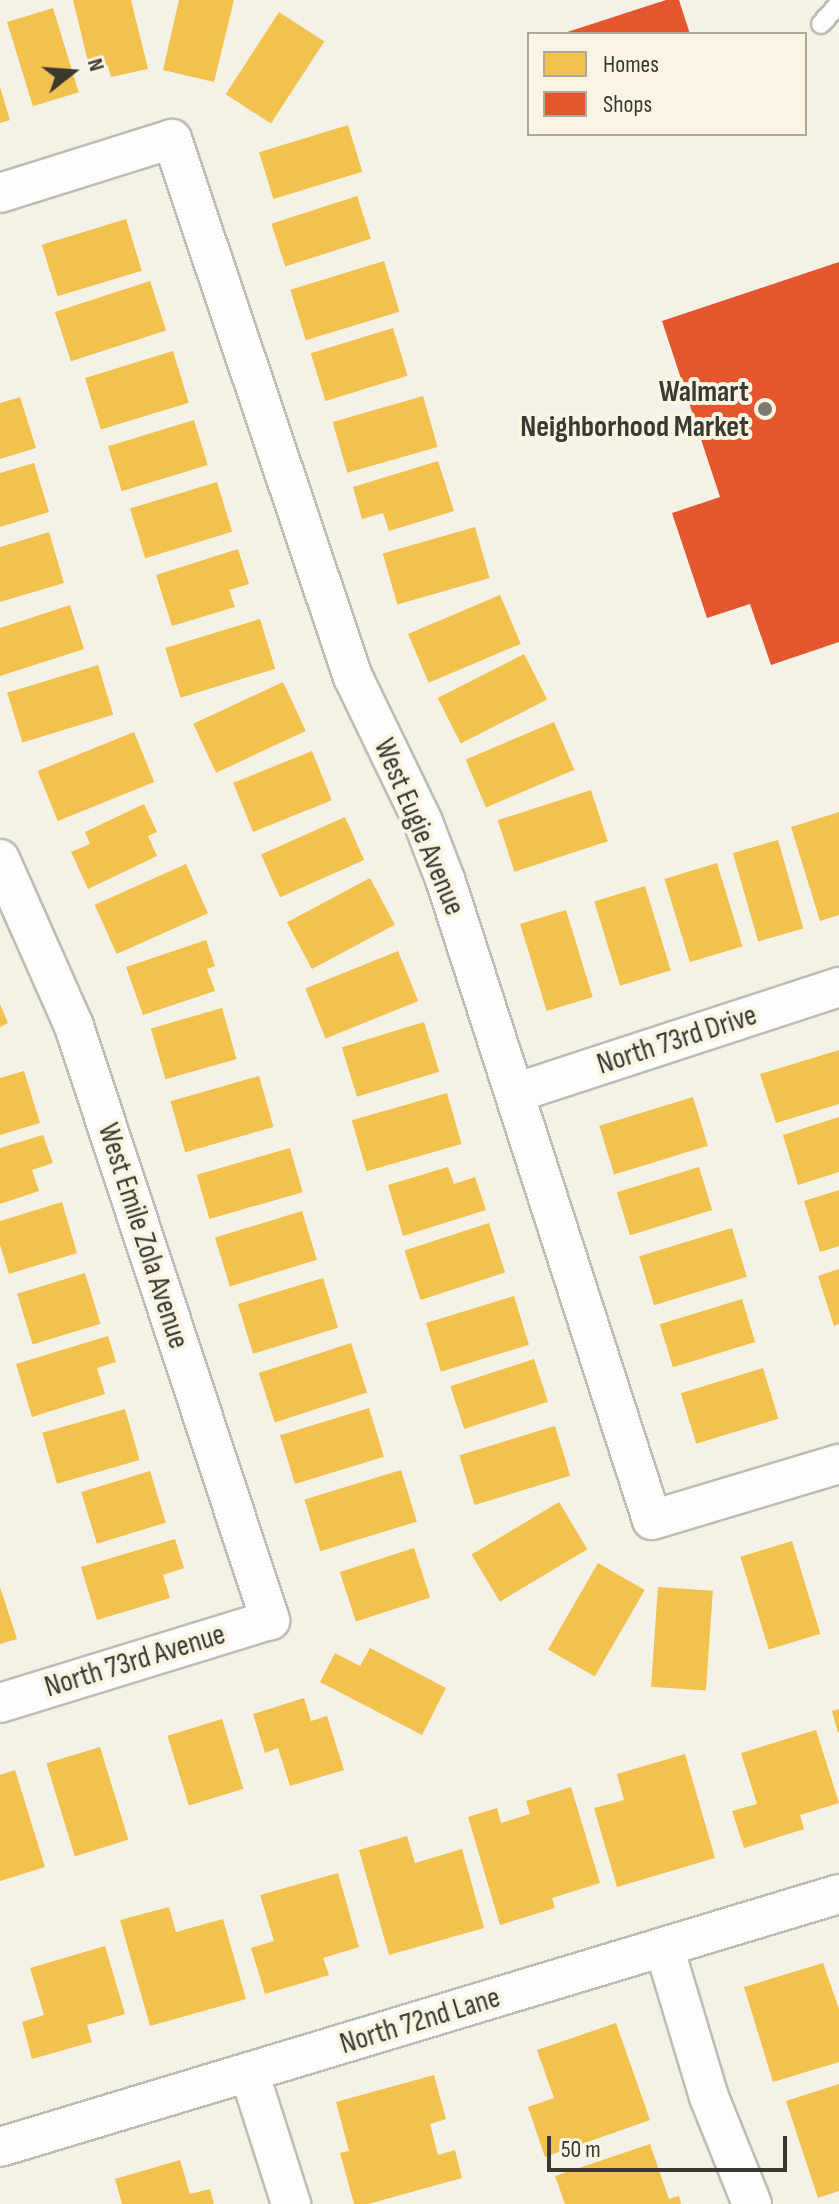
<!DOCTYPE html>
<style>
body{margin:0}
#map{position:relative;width:839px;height:2204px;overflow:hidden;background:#f4f2e7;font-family:"Sofia Sans Condensed",sans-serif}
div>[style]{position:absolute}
.homes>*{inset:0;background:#f2c14e;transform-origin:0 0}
.shops>*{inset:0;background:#e4572e}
.roads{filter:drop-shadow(2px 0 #bebcb4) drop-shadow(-2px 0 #bebcb4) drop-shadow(0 2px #bebcb4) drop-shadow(0 -2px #bebcb4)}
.lane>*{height:18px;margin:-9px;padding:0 9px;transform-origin:9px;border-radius:9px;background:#fdfdfb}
.street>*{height:38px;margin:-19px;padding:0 19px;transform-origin:19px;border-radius:19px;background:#fdfdfb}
.dots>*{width:22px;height:22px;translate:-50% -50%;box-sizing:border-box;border:4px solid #f9f5e2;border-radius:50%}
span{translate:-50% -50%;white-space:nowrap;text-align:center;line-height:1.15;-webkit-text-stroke:8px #f9f5e2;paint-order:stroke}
.poi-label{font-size:30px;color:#3a3831;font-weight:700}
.right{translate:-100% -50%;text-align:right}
.street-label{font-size:30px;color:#3a3831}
.legend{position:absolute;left:527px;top:32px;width:280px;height:104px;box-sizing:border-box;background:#f9f5e2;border:2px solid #ada99b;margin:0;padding:10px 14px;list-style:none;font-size:24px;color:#3a3831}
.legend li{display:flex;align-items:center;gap:16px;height:40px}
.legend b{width:40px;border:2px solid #ada99b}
.north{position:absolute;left:32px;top:32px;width:80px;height:80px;-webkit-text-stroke:6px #f9f5e2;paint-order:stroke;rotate:73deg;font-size:22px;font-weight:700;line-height:32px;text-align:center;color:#3a3831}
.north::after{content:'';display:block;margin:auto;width:28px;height:36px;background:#3a3831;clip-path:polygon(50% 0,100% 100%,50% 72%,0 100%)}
.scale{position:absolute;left:547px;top:2136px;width:240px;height:36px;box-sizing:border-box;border:4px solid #3a3831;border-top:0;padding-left:10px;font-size:24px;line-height:28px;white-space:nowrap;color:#3a3831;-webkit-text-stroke:6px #f9f5e2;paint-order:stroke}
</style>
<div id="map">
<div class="homes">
<i style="clip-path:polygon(73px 0,131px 0,148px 69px,111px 77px,108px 66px,90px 70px)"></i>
<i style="clip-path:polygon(179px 0,234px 0,214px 82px,163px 70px)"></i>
<i style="left:53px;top:8px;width:88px;height:48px;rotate:73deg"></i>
<i style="left:279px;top:12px;width:54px;height:98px;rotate:33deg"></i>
<i style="clip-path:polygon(0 87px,10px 120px,0 123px)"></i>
<i style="left:348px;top:125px;width:49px;height:93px;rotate:73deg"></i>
<i style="left:357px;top:196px;width:45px;height:90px;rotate:72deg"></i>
<i style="left:126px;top:219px;width:54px;height:88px;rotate:73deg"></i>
<i style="left:384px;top:261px;width:53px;height:98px;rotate:73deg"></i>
<i style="left:150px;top:281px;width:52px;height:100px;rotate:72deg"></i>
<i style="left:393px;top:328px;width:50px;height:86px;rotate:73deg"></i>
<i style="left:173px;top:351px;width:54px;height:92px;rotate:73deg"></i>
<i style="left:423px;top:396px;width:53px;height:94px;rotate:74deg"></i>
<i style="clip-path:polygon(20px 397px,36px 448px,0 459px,0 403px)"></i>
<i style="left:194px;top:420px;width:47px;height:90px;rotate:73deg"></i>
<i style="clip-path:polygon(438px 461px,454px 511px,389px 531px,383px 513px,362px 519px,353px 487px)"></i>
<i style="clip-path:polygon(34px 463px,49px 512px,0 527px,0 473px)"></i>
<i style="left:217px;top:482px;width:52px;height:91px;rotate:73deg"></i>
<i style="left:475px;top:527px;width:53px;height:96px;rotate:74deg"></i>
<i style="clip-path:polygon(49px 532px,64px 583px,0 602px,0 547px)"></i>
<i style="clip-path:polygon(238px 549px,249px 584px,229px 590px,235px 607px,172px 626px,156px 575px)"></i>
<i style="left:500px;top:595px;width:53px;height:100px;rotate:67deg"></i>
<i style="clip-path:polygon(70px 605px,84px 649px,0 676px,0 628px)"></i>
<i style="left:260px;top:619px;width:52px;height:99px;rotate:73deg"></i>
<i style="left:524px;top:654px;width:51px;height:97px;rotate:63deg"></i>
<i style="left:98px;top:665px;width:52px;height:95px;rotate:73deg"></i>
<i style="left:283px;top:682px;width:54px;height:99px;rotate:65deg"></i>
<i style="left:554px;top:722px;width:52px;height:96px;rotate:67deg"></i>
<i style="left:134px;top:732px;width:54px;height:104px;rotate:68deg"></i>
<i style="left:312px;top:751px;width:53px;height:85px;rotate:68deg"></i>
<i style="left:591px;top:790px;width:54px;height:98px;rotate:72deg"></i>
<i style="clip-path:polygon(144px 804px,157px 832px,148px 836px,157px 856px,88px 889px,71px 852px,90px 844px,85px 832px)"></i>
<i style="clip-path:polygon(839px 812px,839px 915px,820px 921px,791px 827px)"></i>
<i style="left:345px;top:817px;width:47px;height:92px;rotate:66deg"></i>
<i style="left:778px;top:840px;width:92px;height:47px;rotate:74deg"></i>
<i style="left:717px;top:863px;width:87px;height:55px;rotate:73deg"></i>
<i style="left:186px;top:864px;width:54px;height:100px;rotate:66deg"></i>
<i style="left:370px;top:878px;width:53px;height:94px;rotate:62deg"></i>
<i style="left:645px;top:886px;width:88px;height:53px;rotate:73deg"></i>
<i style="left:566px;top:910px;width:91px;height:48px;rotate:73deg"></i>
<i style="clip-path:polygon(206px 940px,215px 966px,207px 969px,215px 991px,143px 1015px,126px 967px)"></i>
<i style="left:398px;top:951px;width:54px;height:100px;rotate:68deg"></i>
<i style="clip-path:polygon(0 1004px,8px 1023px,0 1027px)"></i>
<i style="left:222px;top:1008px;width:53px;height:74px;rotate:74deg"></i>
<i style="left:424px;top:1022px;width:52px;height:86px;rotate:73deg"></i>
<i style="clip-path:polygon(839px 1050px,839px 1104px,776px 1123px,760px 1074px)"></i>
<i style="clip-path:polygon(24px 1071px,40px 1123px,0 1135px,0 1078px)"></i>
<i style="left:259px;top:1076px;width:53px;height:92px;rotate:74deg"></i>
<i style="left:447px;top:1093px;width:53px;height:99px;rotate:74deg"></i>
<i style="left:693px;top:1097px;width:51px;height:98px;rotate:73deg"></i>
<i style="clip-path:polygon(839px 1117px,839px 1172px,798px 1185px,783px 1135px)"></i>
<i style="clip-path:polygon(43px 1135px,53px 1163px,32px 1170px,39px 1191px,0 1204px,0 1148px)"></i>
<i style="left:290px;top:1148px;width:46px;height:97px;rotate:74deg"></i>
<i style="clip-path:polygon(448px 1167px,454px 1184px,475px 1177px,486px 1210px,403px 1236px,388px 1185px)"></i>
<i style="left:699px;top:1167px;width:45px;height:86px;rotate:73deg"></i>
<i style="clip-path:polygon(839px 1190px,839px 1246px,820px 1252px,804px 1201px)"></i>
<i style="clip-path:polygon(62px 1202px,77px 1253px,9px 1274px,0 1245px,0 1221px)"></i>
<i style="left:302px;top:1211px;width:51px;height:91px;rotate:73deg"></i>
<i style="left:489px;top:1223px;width:52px;height:89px;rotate:72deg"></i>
<i style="left:732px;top:1228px;width:51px;height:97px;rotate:73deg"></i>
<i style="clip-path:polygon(839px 1269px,839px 1324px,834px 1326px,818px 1276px)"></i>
<i style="left:85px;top:1273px;width:53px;height:71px;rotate:73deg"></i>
<i style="left:323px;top:1278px;width:52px;height:89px;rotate:73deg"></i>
<i style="left:514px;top:1296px;width:51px;height:92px;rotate:73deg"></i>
<i style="left:742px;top:1299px;width:45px;height:86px;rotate:73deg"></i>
<i style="clip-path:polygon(108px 1336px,116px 1362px,97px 1368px,105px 1394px,32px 1417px,16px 1364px)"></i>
<i style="left:351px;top:1343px;width:52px;height:97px;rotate:72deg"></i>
<i style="left:534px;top:1359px;width:45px;height:88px;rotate:72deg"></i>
<i style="left:763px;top:1368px;width:53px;height:86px;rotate:73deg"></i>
<i style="left:369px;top:1408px;width:51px;height:93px;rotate:73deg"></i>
<i style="left:125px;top:1409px;width:53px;height:86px;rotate:74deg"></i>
<i style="left:555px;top:1426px;width:52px;height:100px;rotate:73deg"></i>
<i style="left:401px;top:1470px;width:54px;height:101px;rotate:73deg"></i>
<i style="left:150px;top:1471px;width:54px;height:72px;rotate:73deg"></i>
<i style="left:559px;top:1502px;width:55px;height:102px;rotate:59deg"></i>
<i style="clip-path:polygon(175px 1539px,184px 1568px,163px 1575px,170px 1598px,97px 1620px,81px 1567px)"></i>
<i style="left:792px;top:1541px;width:97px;height:54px;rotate:73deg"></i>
<i style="left:414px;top:1548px;width:52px;height:78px;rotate:72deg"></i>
<i style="left:598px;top:1563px;width:54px;height:100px;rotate:30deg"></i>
<i style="clip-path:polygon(0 1587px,17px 1639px,0 1644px)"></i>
<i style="left:658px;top:1587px;width:55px;height:100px;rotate:4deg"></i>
<i style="clip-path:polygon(370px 1648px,446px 1688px,422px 1735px,320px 1682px,335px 1653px,360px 1666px)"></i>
<i style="clip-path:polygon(304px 1698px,311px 1721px,327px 1716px,344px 1770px,290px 1786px,278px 1748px,265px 1753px,253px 1714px)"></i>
<i style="clip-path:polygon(839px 1709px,839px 1732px,838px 1733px,832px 1711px)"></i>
<i style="left:222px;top:1719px;width:73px;height:57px;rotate:73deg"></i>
<i style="clip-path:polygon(816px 1730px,839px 1803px,800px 1815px,804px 1829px,744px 1848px,732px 1811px,757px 1804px,741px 1753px)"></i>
<i style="left:100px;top:1747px;width:97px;height:56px;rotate:73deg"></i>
<i style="clip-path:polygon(685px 1754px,715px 1858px,617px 1887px,594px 1808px,624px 1800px,617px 1774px)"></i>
<i style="clip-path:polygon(15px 1770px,45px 1867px,0 1881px,0 1775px)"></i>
<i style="clip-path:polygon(571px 1787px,600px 1883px,552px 1898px,555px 1908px,500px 1925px,468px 1817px,497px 1808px,501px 1823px,530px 1814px,526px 1801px)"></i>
<i style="clip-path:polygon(407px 1836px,415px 1863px,462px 1849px,484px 1928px,389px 1955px,359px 1850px)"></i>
<i style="clip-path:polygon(338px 1873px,359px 1947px,323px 1958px,329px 1975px,265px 1994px,251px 1948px,274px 1941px,260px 1895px)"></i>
<i style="clip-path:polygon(169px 1907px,176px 1932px,223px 1919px,246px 1999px,150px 2026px,120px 1920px)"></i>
<i style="clip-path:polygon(105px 1946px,125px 2014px,87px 2025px,92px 2042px,32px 2059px,22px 2022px,44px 2015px,30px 1968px)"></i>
<i style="clip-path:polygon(823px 1963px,839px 2009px,839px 2062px,773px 2082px,744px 1987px)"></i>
<i style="clip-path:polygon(616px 2023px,650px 2120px,545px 2157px,528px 2107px,554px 2098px,537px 2050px)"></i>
<i style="clip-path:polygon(434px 2075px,446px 2119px,430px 2124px,438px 2155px,455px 2150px,462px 2178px,368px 2204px,354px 2204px,340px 2153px,349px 2151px,336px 2102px)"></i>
<i style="clip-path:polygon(839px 2084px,839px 2191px,818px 2198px,786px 2101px)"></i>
<i style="clip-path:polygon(650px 2144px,669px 2199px,679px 2196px,681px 2204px,565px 2204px,555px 2176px)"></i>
<i style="clip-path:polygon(180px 2160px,190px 2194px,210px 2189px,214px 2204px,122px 2204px,115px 2179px)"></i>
</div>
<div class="shops">
<i style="clip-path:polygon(666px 0,679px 0,690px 34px,561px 34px)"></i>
<i style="clip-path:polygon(839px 262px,839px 642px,771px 665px,750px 604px,707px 618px,672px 513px,720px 497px,662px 321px)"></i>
</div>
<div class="roads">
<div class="lane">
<i style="left:821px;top:24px;width:27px;rotate:-48deg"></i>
</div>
<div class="street">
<i style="left:0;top:193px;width:180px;rotate:-17.4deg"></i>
<i style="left:172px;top:139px;width:568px;rotate:71.41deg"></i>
<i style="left:353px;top:677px;width:161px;rotate:64.2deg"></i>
<i style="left:423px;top:822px;width:64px;rotate:69deg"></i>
<i style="left:446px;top:882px;width:670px;rotate:72.11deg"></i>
<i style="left:652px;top:1520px;width:195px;rotate:-16.7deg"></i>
<i style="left:0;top:859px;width:183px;rotate:66.1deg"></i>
<i style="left:74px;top:1026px;width:626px;rotate:71.74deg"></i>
<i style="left:270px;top:1620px;width:282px;rotate:162.9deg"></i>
<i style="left:515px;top:1093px;width:341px;rotate:-18.1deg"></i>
<i style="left:664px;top:1947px;width:157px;rotate:73.3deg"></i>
<i style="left:709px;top:2097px;width:115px;rotate:68.1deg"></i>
<i style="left:249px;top:2072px;width:139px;rotate:72.3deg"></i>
<i style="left:0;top:2147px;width:876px;rotate:-16.78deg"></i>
</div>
</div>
<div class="dots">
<i style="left:765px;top:409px;background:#7b7971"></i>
</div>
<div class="poi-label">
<span class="right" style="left:749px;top:409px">Walmart<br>Neighborhood Market</span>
</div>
<div class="street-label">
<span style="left:419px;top:827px;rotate:67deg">West Eugie Avenue</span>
<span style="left:677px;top:1040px;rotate:-18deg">North 73rd Drive</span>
<span style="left:143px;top:1236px;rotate:72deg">West Emile Zola Avenue</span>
<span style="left:135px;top:1661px;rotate:-17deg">North 73rd Avenue</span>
<span style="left:420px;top:2021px;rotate:-17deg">North 72nd Lane</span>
</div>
<ul class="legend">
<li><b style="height:22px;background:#f2c14e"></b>Homes</li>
<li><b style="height:22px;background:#e4572e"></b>Shops</li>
</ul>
<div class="north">N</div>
<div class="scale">50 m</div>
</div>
